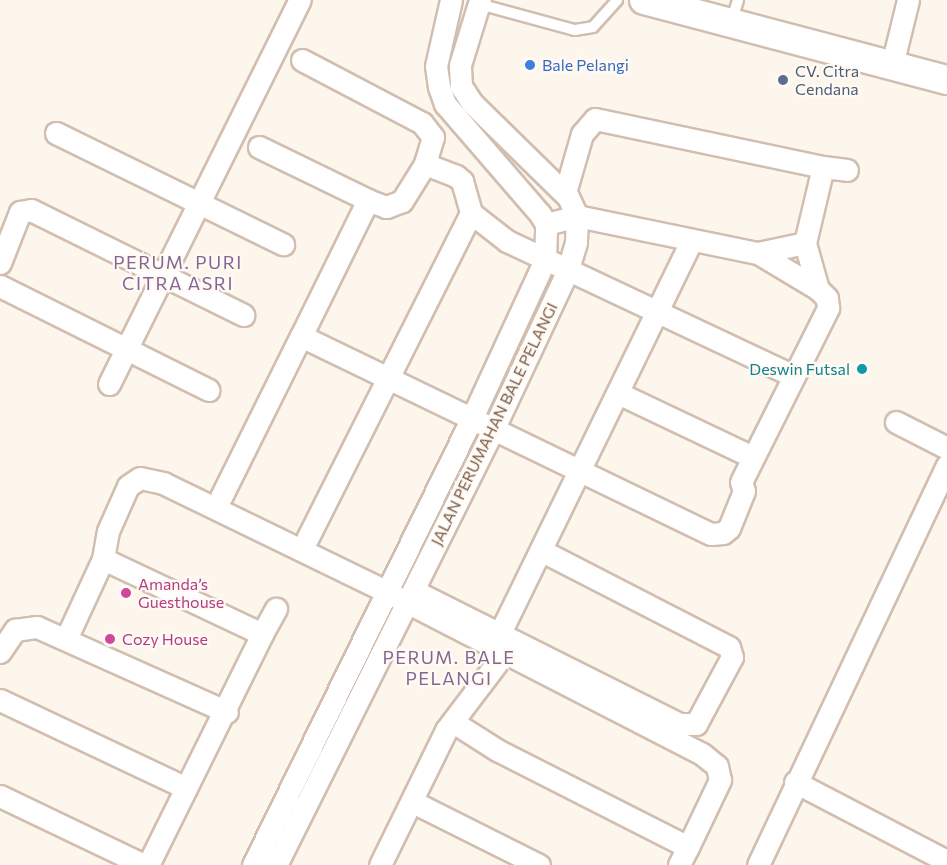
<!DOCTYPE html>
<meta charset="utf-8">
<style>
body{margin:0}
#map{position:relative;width:947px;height:865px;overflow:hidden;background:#fdf6ec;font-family:Commissioner,sans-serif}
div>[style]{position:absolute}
.roads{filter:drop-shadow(2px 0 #d1beb0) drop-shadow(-2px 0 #d1beb0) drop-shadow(0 2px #d1beb0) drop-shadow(0 -2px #d1beb0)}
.lane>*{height:10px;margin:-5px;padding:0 5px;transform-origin:5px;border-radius:5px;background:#fff}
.street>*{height:21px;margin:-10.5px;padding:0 10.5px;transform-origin:10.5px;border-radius:10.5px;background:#fff}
.secondary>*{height:28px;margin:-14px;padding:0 14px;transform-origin:14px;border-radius:14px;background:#fff}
.dots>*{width:16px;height:16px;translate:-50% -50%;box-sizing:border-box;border:3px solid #fffaf3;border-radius:50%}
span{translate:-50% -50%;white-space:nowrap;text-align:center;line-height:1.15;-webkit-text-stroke:4.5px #fffaf3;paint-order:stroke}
.shop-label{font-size:16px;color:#366cbe}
.left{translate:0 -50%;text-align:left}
.service-label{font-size:16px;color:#4e5e75}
.culture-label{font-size:16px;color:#0d838f}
.right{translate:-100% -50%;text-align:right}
.street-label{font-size:16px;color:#7a5c4d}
.hotel-label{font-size:16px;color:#b23c85}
.neighbourhood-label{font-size:18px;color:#846695;letter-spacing:1.5px}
</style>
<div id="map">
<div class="roads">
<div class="lane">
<i style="left:479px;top:4px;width:99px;rotate:15.2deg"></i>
<i style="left:575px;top:30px;width:18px;rotate:-9deg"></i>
<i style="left:593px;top:27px;width:36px;rotate:-48deg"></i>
<i style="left:731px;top:23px;width:24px;rotate:-73deg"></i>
</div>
<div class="street">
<i style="left:302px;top:60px;width:136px;rotate:27.7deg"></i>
<i style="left:422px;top:123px;width:18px;rotate:52deg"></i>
<i style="left:433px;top:137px;width:28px;rotate:107deg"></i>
<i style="left:425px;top:164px;width:44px;rotate:121.9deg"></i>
<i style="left:402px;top:201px;width:17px;rotate:159deg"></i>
<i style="left:386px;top:207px;width:19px;rotate:-159deg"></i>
<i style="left:368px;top:200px;width:152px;rotate:116.2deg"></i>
<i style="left:301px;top:336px;width:455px;rotate:25.8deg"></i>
<i style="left:711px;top:534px;width:12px;rotate:-5deg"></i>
<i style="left:723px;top:533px;width:8px;rotate:-40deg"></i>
<i style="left:729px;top:528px;width:40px;rotate:-68deg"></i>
<i style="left:744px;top:491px;width:9px;rotate:-108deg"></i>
<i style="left:741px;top:482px;width:195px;rotate:-63.4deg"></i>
<i style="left:828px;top:308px;width:10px;rotate:-96deg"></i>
<i style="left:827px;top:298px;width:13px;rotate:-135deg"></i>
<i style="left:818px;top:289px;width:48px;rotate:-105.8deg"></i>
<i style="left:805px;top:243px;width:78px;rotate:-76.7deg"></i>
<i style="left:823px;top:167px;width:233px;rotate:-168.1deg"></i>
<i style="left:595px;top:119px;width:20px;rotate:131deg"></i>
<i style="left:582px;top:134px;width:61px;rotate:106.1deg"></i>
<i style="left:892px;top:65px;width:67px;rotate:-76.2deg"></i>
<i style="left:56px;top:133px;width:253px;rotate:26.1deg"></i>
<i style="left:259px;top:147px;width:121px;rotate:25.9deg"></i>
<i style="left:425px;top:164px;width:33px;rotate:21deg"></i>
<i style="left:456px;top:176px;width:8px;rotate:40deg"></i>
<i style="left:462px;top:181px;width:33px;rotate:74deg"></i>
<i style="left:471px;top:213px;width:46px;rotate:37.9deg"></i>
<i style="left:507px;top:241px;width:317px;rotate:25.2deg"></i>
<i style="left:823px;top:167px;width:24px;rotate:7deg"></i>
<i style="left:546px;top:224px;width:32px;rotate:-14deg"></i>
<i style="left:577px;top:216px;width:185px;rotate:11.6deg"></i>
<i style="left:758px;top:253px;width:48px;rotate:-12deg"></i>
<i style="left:758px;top:253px;width:70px;rotate:31deg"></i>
<i style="left:0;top:263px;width:55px;rotate:-68.6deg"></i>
<i style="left:20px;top:212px;width:11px;rotate:-10deg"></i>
<i style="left:31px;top:210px;width:237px;rotate:26.3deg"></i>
<i style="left:0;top:286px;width:233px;rotate:26.5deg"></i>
<i style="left:109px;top:384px;width:429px;rotate:-63.6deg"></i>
<i style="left:618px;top:393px;width:149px;rotate:25.4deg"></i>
<i style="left:896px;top:422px;width:57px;rotate:27deg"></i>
<i style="left:221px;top:497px;width:180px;rotate:-63.6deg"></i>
<i style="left:307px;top:539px;width:365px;rotate:-63.3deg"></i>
<i style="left:420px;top:594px;width:291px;rotate:26.6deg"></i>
<i style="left:680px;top:724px;width:16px"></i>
<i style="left:696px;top:724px;width:76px;rotate:-61.8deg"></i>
<i style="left:732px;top:657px;width:10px;rotate:-107deg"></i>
<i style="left:729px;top:647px;width:212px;rotate:-152.8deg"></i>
<i style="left:500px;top:633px;width:437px;rotate:-64deg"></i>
<i style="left:262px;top:634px;width:29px;rotate:-61deg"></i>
<i style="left:66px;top:639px;width:88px;rotate:-65.2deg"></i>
<i style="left:0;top:652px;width:27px;rotate:-56deg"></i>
<i style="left:15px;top:630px;width:22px;rotate:-8deg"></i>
<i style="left:37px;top:627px;width:208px;rotate:24.1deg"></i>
<i style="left:0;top:700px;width:206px;rotate:25.3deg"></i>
<i style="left:453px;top:722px;width:52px;rotate:32.5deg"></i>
<i style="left:497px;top:750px;width:214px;rotate:26.9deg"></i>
<i style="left:688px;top:847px;width:20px;rotate:117deg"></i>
<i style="left:795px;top:782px;width:171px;rotate:27.5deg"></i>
<i style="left:0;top:796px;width:160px;rotate:25.6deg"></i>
<i style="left:413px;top:802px;width:141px;rotate:26.6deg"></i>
<i style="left:148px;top:865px;width:258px;rotate:-63.7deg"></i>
<i style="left:262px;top:634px;width:176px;rotate:-154.7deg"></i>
<i style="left:103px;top:559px;width:28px;rotate:-80deg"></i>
<i style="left:108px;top:531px;width:49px;rotate:-66deg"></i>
<i style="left:128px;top:486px;width:14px;rotate:-34deg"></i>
<i style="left:140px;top:478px;width:24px;rotate:12deg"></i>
<i style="left:163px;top:483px;width:249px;rotate:25.9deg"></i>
<i style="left:387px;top:592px;width:354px;rotate:27.2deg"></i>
<i style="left:702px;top:754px;width:19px;rotate:39deg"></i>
<i style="left:717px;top:766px;width:14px;rotate:78deg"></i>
<i style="left:720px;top:780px;width:74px;rotate:115.5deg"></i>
<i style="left:253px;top:865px;width:496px;rotate:-63.9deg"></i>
<i style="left:471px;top:420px;width:176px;rotate:-65.2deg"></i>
<i style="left:545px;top:260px;width:36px;rotate:-88deg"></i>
<i style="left:546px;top:224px;width:12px;rotate:-121deg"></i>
<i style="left:540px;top:214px;width:145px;rotate:-130.8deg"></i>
<i style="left:445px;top:104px;width:18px;rotate:-109deg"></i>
<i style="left:439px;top:87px;width:21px;rotate:-98deg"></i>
<i style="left:436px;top:66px;width:68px;rotate:-77.2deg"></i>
<i style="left:276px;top:865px;width:486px;rotate:-63.5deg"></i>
<i style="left:493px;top:430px;width:174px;rotate:-64.9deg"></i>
<i style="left:567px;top:272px;width:31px;rotate:-73deg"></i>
<i style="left:576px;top:242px;width:26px;rotate:-88deg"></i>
<i style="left:577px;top:216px;width:21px;rotate:-115deg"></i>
<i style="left:568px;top:197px;width:134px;rotate:-135.6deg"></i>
<i style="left:472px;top:103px;width:20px;rotate:-123deg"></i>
<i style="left:461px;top:86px;width:21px;rotate:-93deg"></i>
<i style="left:460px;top:65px;width:68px;rotate:-72.9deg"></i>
<i style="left:380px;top:865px;width:150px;rotate:-63.9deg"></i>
<i style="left:446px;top:730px;width:94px;rotate:-52.8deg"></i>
<i style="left:758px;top:865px;width:442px;rotate:-64.7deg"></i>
</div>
<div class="secondary">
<i style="left:644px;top:0;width:313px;rotate:14.8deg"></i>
</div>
</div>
<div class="dots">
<i style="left:530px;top:65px;background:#3f7fe0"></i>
<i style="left:783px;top:80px;background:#5c6f8a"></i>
<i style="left:862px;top:369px;background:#0f9aa8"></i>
<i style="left:126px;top:593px;background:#d1479c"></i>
<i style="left:110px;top:639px;background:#d1479c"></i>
</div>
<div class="shop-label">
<span class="left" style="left:542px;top:65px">Bale Pelangi</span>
</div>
<div class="service-label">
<span class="left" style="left:795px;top:80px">CV. Citra<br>Cendana</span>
</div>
<div class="culture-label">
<span class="right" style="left:850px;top:369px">Deswin Futsal</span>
</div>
<div class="street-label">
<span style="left:494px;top:424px;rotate:-64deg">JALAN PERUMAHAN BALE PELANGI</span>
</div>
<div class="hotel-label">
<span class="left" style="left:138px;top:593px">Amanda’s<br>Guesthouse</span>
<span class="left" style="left:122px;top:639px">Cozy House</span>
</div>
<div class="neighbourhood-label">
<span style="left:178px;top:273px">PERUM. PURI<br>CITRA ASRI</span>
<span style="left:449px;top:668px">PERUM. BALE<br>PELANGI</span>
</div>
</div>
